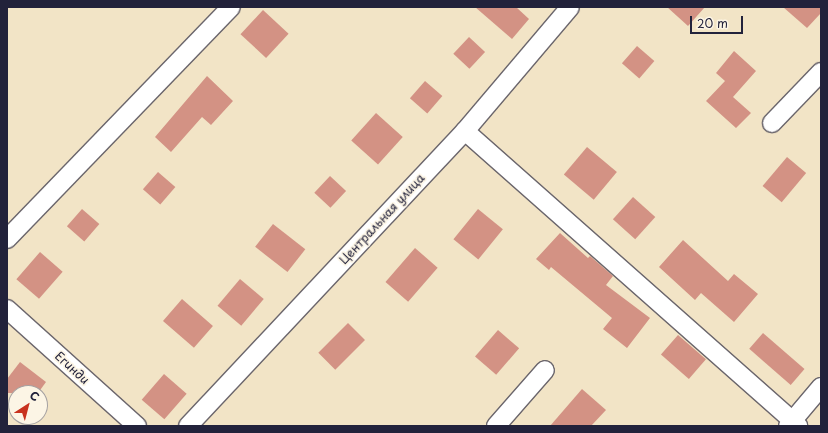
<!DOCTYPE html>
<meta charset="utf-8">
<style>
body{margin:0}
#map{position:relative;width:828px;height:433px;overflow:hidden;background:#f2e4c6;font-family:"Playpen Sans",sans-serif}
div>[style]{position:absolute}
.building>*{inset:0;background:#d39284;transform-origin:0 0}
.roads{filter:drop-shadow(1px 0 #6b666c) drop-shadow(-1px 0 #6b666c) drop-shadow(0 1px #6b666c) drop-shadow(0 -1px #6b666c)}
.street>*{height:18px;margin:-9px;padding:0 9px;transform-origin:9px;border-radius:9px;background:#fff}
span{translate:-50% -50%;white-space:nowrap;text-align:center;line-height:1.15;-webkit-text-stroke:3.5px #fcf5e5;paint-order:stroke}
.street-label{font-size:12px;color:#22223b}
.frame{position:absolute;inset:0;border:8px solid #22223b;pointer-events:none}
.north{position:absolute;left:8px;top:385px;width:40px;height:40px;box-sizing:border-box;background:#fcf5e5;border:1px solid #a5a1a1;border-radius:50%;rotate:36deg;font-size:11px;font-weight:700;line-height:16px;text-align:center;color:#22223b}
.north::after{content:'';display:block;margin:auto;width:14px;height:18px;background:#c8321e;clip-path:polygon(50% 0,100% 100%,50% 72%,0 100%)}
.scale{position:absolute;left:690px;top:16px;width:53px;height:18px;box-sizing:border-box;border:2px solid #22223b;border-top:0;padding-left:5px;font-size:12px;line-height:14px;white-space:nowrap;color:#22223b;-webkit-text-stroke:3px #fcf5e5;paint-order:stroke}
</style>
<div id="map">
<div class="building">
<i style="clip-path:polygon(475px 7px,516px 7px,529px 19px,512px 39px)"></i>
<i style="clip-path:polygon(667px 7px,705px 7px,688px 26px)"></i>
<i style="clip-path:polygon(783px 7px,821px 7px,821px 13px,807px 28px)"></i>
<i style="left:263px;top:10px;width:35px;height:33px;rotate:43deg"></i>
<i style="left:469px;top:37px;width:22px;height:23px;rotate:43deg"></i>
<i style="left:637px;top:46px;width:23px;height:23px;rotate:41deg"></i>
<i style="clip-path:polygon(734px 51px,756px 71px,733px 97px,751px 113px,736px 128px,706px 101px,725px 81px,716px 73px)"></i>
<i style="clip-path:polygon(207px 76px,233px 101px,211px 125px,202px 117px,171px 152px,155px 137px)"></i>
<i style="left:425px;top:81px;width:23px;height:23px;rotate:41deg"></i>
<i style="left:376px;top:113px;width:36px;height:37px;rotate:42deg"></i>
<i style="left:587px;top:147px;width:39px;height:36px;rotate:40deg"></i>
<i style="left:787px;top:157px;width:25px;height:38px;rotate:40deg"></i>
<i style="left:158px;top:172px;width:23px;height:23px;rotate:41deg"></i>
<i style="left:330px;top:176px;width:22px;height:23px;rotate:43deg"></i>
<i style="left:633px;top:197px;width:30px;height:30px;rotate:42deg"></i>
<i style="left:82px;top:209px;width:23px;height:23px;rotate:41deg"></i>
<i style="left:478px;top:209px;width:32px;height:39px;rotate:39deg"></i>
<i style="left:273px;top:224px;width:41px;height:29px;rotate:38deg"></i>
<i style="clip-path:polygon(560px 233px,588px 258px,590px 256px,613px 276px,606px 285px,650px 318px,627px 348px,603px 329px,612px 318px,551px 267px,549px 270px,536px 259px)"></i>
<i style="clip-path:polygon(683px 240px,728px 281px,734px 274px,758px 294px,734px 322px,701px 293px,695px 300px,659px 267px)"></i>
<i style="left:415px;top:248px;width:30px;height:45px;rotate:41deg"></i>
<i style="left:40px;top:252px;width:30px;height:36px;rotate:41deg"></i>
<i style="left:240px;top:279px;width:31px;height:35px;rotate:40deg"></i>
<i style="left:182px;top:299px;width:41px;height:29px;rotate:41deg"></i>
<i style="left:348px;top:323px;width:24px;height:42px;rotate:45deg"></i>
<i style="left:498px;top:330px;width:28px;height:35px;rotate:41deg"></i>
<i style="left:763px;top:333px;width:55px;height:21px;rotate:41deg"></i>
<i style="left:678px;top:335px;width:37px;height:26px;rotate:41deg"></i>
<i style="clip-path:polygon(20px 362px,46px 382px,38px 393px,7px 393px,7px 379px)"></i>
<i style="left:164px;top:374px;width:30px;height:34px;rotate:41deg"></i>
<i style="clip-path:polygon(582px 389px,606px 410px,591px 426px,550px 426px)"></i>
</div>
<div class="roads">
<div class="street">
<i style="left:772px;top:123px;width:71px;rotate:-46.1deg"></i>
<i style="left:465px;top:131px;width:445px;rotate:41.5deg"></i>
<i style="left:7px;top:239px;width:322px;rotate:-46deg"></i>
<i style="left:7px;top:309px;width:175px;rotate:42deg"></i>
<i style="left:188px;top:426px;width:405px;rotate:-46.8deg"></i>
<i style="left:465px;top:131px;width:162px;rotate:-49.7deg"></i>
<i style="left:496px;top:426px;width:74px;rotate:-48.8deg"></i>
<i style="left:788px;top:426px;width:51px;rotate:-49.8deg"></i>
</div>
</div>
<div class="street-label">
<span style="left:382px;top:219px;rotate:-47deg">Центральная улица</span>
<span style="left:72px;top:368px;rotate:42deg">Егинди</span>
</div>
<div class="frame"></div>
<div class="north">С</div>
<div class="scale">20 m</div>
</div>
